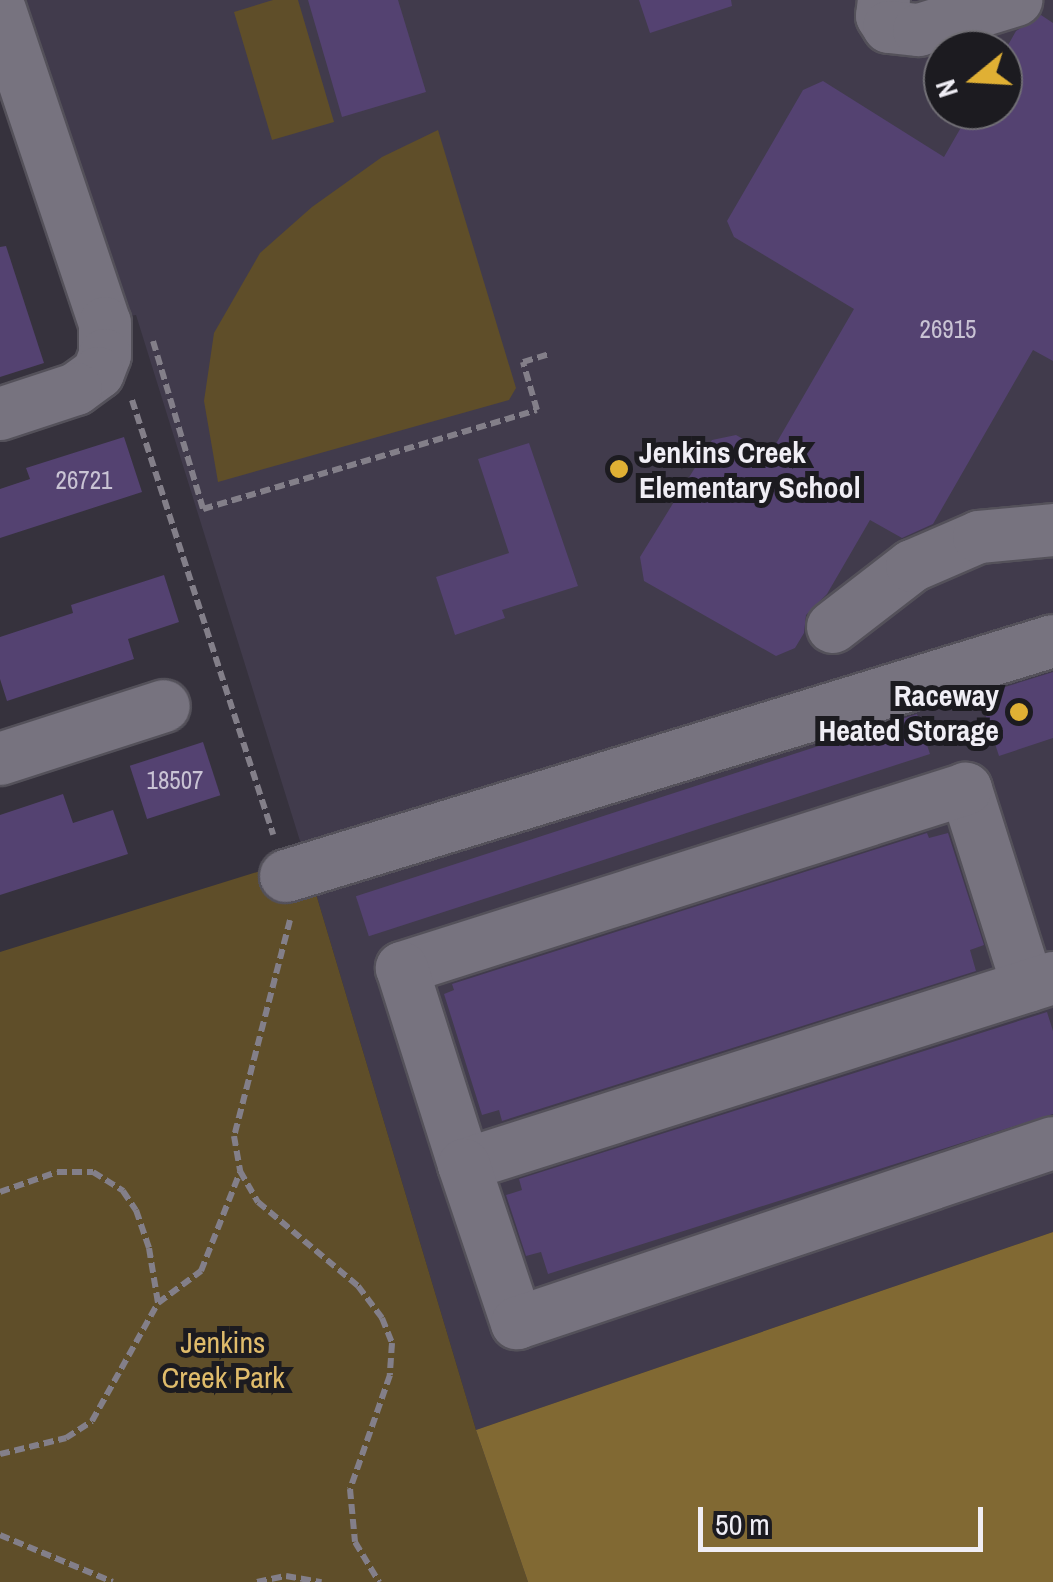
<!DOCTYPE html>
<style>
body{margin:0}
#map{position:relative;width:1053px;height:1582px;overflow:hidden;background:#36323d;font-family:"Archivo Narrow",sans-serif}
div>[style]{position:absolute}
.built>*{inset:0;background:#413b4c}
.green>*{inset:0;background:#5f4e29}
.forest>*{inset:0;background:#816933}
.building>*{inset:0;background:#544271;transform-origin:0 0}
.path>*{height:6px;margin-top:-3px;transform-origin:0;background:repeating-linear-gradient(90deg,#837f89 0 10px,transparent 0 15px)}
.roads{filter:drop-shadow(2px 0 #54515a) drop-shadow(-2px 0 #54515a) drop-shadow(0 2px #54515a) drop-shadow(0 -2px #54515a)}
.minor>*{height:52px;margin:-26px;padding:0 26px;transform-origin:26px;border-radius:26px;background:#77737f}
.dots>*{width:28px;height:28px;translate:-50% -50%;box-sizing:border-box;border:5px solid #1c1b20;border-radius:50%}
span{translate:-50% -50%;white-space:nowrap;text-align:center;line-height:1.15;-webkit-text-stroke:10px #1c1b20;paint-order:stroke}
.number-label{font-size:25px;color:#c9c3d4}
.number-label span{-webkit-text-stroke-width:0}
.poi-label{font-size:30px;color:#f0eef5;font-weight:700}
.left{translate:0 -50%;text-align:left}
.right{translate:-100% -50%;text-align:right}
.park-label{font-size:30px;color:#e0bc6b}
.north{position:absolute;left:923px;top:30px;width:100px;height:100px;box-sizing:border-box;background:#1c1b20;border:2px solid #716f75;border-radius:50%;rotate:252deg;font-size:28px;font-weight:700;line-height:40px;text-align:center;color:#f0eef5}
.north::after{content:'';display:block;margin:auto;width:35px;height:45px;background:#e0b034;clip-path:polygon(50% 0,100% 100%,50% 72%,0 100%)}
.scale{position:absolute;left:698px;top:1507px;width:285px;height:45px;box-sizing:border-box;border:5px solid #f0eef5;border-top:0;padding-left:12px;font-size:30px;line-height:35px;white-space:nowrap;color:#f0eef5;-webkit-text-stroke:8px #1c1b20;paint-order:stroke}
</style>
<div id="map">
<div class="built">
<i style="clip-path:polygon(evenodd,25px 0,1053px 0,1053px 1232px,476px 1430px,305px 857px,136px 315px,123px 317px,25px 0,943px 50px,1003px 50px,1003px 110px,943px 110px,943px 50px)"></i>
</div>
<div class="green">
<i style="clip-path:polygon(273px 0,298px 0,334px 122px,272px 140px,234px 12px)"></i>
<i style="clip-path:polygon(438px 130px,516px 388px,509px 400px,218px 482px,204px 401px,214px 333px,260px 253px,312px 207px,382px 157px)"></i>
<i style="clip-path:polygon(305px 857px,476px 1430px,528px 1582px,0 1582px,0 952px)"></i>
</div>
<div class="forest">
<i style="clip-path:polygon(1053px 1232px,1053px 1582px,528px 1582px,476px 1430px)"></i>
</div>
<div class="building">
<i style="clip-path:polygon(308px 0,398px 0,426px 92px,342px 117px)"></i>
<i style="clip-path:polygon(639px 0,731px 0,732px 6px,650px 33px)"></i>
<i style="clip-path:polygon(1041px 15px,1053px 23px,1053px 361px,1033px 350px,933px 524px,902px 538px,870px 520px,827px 594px,806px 615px,804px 633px,795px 648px,776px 656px,644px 581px,640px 557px,712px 440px,736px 435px,770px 454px,854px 309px,734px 237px,727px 221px,803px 90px,823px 81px,944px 157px,971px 110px,1003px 110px,1003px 54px,1016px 31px)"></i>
<i style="clip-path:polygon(6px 246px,44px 363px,0 377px,0 247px)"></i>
<i style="clip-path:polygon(124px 437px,142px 492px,0 538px,0 489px,30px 479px,26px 468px)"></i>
<i style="clip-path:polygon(529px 443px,578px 586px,502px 610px,505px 618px,455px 635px,436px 577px,509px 553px,478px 459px)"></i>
<i style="clip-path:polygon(164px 575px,179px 622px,128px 639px,134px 659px,7px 701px,0 679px,0 637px,73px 613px,71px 605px)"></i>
<i style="clip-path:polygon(1053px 672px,1053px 738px,999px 756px,979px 695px)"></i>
<i style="left:917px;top:714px;width:42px;height:590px;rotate:72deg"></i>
<i style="left:203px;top:742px;width:56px;height:77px;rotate:72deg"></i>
<i style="clip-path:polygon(63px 794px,73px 823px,113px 810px,128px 854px,0 895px,0 815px)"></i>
<i style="clip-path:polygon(927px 833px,929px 838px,948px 833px,984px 945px,970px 950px,976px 971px,502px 1121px,499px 1110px,482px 1115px,444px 994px,454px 990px,452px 984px)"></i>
<i style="clip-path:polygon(1047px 1012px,1053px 1031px,1053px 1114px,548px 1274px,541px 1252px,526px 1256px,506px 1195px,522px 1190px,519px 1179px)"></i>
</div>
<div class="path">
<i style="left:153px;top:341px;width:175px;rotate:73.4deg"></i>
<i style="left:203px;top:509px;width:348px;rotate:-16.5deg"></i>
<i style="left:537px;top:410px;width:50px;rotate:-106.3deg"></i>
<i style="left:523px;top:362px;width:28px;rotate:-17deg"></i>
<i style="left:132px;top:400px;width:457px;rotate:72deg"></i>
<i style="left:290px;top:920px;width:223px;rotate:104.5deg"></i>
<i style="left:234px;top:1136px;width:36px;rotate:80deg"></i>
<i style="left:240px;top:1171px;width:36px;rotate:60deg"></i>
<i style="left:258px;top:1202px;width:131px;rotate:40deg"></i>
<i style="left:358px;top:1286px;width:40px;rotate:53deg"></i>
<i style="left:382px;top:1318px;width:27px;rotate:68deg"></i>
<i style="left:392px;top:1343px;width:32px;rotate:94deg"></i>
<i style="left:390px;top:1375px;width:121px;rotate:109.3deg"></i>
<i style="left:350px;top:1489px;width:53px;rotate:84.6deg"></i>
<i style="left:355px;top:1542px;width:47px;rotate:59deg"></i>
<i style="left:0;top:1192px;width:60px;rotate:-19.3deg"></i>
<i style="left:57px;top:1172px;width:36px"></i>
<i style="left:93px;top:1172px;width:36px;rotate:32deg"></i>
<i style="left:123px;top:1191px;width:23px;rotate:56deg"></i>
<i style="left:136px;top:1210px;width:40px;rotate:71.1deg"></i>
<i style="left:149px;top:1248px;width:56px;rotate:80.7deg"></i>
<i style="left:0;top:1454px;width:68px;rotate:-13.6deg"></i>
<i style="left:66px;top:1438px;width:31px;rotate:-33deg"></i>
<i style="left:92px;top:1421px;width:135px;rotate:-60.8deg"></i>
<i style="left:158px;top:1303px;width:54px;rotate:-36.7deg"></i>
<i style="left:201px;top:1271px;width:106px;rotate:-68.5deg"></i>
<i style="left:0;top:1535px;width:122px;rotate:22.6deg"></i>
<i style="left:257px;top:1582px;width:30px;rotate:-12deg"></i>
<i style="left:286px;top:1576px;width:36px;rotate:10deg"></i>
</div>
<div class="roads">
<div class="minor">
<i style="left:884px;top:0;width:16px;rotate:97deg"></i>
<i style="left:882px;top:16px;width:13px;rotate:58deg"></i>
<i style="left:889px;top:27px;width:30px;rotate:6deg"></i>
<i style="left:919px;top:30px;width:102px;rotate:-17.2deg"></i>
<i style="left:0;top:10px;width:330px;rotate:71.5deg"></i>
<i style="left:105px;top:323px;width:32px;rotate:90deg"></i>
<i style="left:105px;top:355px;width:19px;rotate:111deg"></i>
<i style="left:98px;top:373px;width:27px;rotate:144deg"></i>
<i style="left:76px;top:389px;width:80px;rotate:161.8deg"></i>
<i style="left:833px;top:627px;width:100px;rotate:-37.7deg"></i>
<i style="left:912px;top:566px;width:73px;rotate:-23.4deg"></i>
<i style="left:979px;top:537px;width:74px;rotate:-5.4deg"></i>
<i style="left:0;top:759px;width:172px;rotate:-17.9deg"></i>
<i style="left:286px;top:876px;width:802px;rotate:-17.03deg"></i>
<i style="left:1028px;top:986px;width:207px;rotate:-107.5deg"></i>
<i style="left:966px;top:789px;width:592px;rotate:162.39deg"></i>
<i style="left:402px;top:968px;width:207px;rotate:72.5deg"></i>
<i style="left:464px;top:1165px;width:618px;rotate:-17.61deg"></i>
<i style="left:464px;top:1165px;width:167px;rotate:71.5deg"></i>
<i style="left:517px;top:1323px;width:565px;rotate:-18.56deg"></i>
</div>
</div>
<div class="dots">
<i style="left:619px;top:469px;background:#e0b034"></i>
<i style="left:1019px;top:712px;background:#e0b034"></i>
</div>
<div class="number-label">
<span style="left:948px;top:329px">26915</span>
<span style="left:84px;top:480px">26721</span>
<span style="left:175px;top:780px">18507</span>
</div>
<div class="poi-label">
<span class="left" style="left:639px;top:469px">Jenkins Creek<br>Elementary School</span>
<span class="right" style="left:999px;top:712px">Raceway<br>Heated Storage</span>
</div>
<div class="park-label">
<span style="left:223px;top:1359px">Jenkins<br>Creek Park</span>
</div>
<div class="north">N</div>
<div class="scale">50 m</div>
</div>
